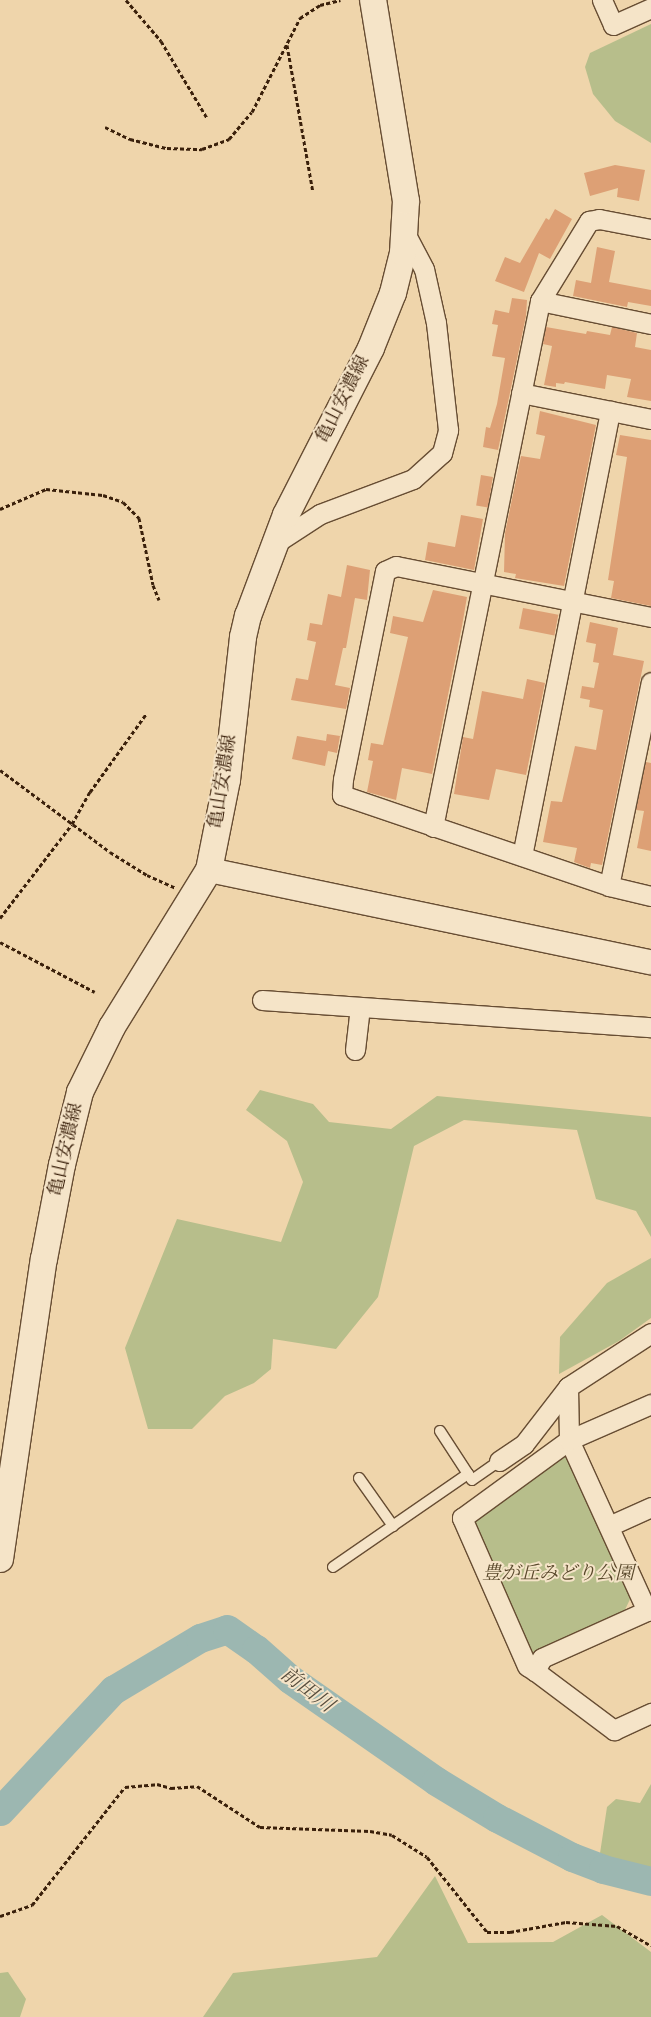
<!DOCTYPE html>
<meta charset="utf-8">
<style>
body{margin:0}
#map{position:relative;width:651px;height:2017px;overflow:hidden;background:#efd5ab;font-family:"IM FELL English","Noto Serif JP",serif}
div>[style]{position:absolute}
.green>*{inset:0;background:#b7be8b}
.river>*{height:29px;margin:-14.5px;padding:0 14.5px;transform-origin:14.5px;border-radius:14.5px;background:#9cb7b1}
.building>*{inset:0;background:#dda075;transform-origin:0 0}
.path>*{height:3px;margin-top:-1.5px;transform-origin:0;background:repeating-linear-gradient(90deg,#3a200b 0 4px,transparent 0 6.5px)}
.roads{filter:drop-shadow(1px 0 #674d33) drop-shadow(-1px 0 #674d33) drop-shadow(0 1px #674d33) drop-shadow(0 -1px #674d33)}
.service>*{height:10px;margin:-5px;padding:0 5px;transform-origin:5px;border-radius:5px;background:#f5e4c8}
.minor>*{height:19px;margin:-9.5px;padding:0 9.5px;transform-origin:9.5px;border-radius:9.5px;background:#f5e4c8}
.tertiary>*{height:24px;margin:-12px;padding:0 12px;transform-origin:12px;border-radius:12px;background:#f5e4c8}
.secondary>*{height:26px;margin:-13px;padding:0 13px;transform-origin:13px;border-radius:13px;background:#f5e4c8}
span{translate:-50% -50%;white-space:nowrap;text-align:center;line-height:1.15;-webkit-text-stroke:4px #f5e4c8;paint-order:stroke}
.street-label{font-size:19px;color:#3a200b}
.park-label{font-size:19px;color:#59482b;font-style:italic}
.water-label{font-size:20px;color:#574d3d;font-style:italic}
</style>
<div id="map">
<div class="green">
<i style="clip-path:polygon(651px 24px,651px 143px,615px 121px,593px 94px,585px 67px,590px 53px)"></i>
<i style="clip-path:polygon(260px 1090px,313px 1104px,329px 1122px,391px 1129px,437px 1096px,651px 1117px,651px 1237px,636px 1211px,596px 1199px,577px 1130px,464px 1120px,414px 1146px,378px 1297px,336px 1349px,273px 1339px,271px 1369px,254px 1383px,225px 1396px,192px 1429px,148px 1429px,125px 1348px,177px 1219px,281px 1242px,303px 1182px,287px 1141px,246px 1110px)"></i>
<i style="clip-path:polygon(651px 1258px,651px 1318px,619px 1341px,559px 1374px,560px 1337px,607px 1283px)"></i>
<i style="clip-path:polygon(565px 1449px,632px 1595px,623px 1614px,527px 1655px,469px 1518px)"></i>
<i style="clip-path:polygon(651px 1784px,651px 1875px,599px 1860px,607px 1807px,616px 1799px,640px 1803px)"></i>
<i style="clip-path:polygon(435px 1876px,468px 1943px,553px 1942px,602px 1915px,651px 1952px,651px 2017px,203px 2017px,233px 1973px,377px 1957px)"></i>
<i style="clip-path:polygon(8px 1972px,26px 1999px,20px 2017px,0 2017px,0 1973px)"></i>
</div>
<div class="river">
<i style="left:0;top:1811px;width:166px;rotate:-47deg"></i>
<i style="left:113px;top:1690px;width:101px;rotate:-30.9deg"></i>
<i style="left:200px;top:1638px;width:28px;rotate:-18deg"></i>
<i style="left:227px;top:1629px;width:35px;rotate:35deg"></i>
<i style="left:256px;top:1649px;width:45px;rotate:41.4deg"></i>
<i style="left:290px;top:1679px;width:178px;rotate:34.9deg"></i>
<i style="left:436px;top:1781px;width:71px;rotate:31.2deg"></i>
<i style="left:497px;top:1818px;width:85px;rotate:27.5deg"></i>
<i style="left:572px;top:1857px;width:33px;rotate:21deg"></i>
<i style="left:603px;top:1869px;width:49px;rotate:14deg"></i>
</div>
<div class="building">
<i style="clip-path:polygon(615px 165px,645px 170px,639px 201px,617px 197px,618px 188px,590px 196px,584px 173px)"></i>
<i style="clip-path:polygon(555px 209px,572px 219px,550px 259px,539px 253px,524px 292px,495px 281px,505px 257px,520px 263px,546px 218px,549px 220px)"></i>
<i style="clip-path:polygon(597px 247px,615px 251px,609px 282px,651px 290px,651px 306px,628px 302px,627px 307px,573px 296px,576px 280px,591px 283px)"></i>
<i style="clip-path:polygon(512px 298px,527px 300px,526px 316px,498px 450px,483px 447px,486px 427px,490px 428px,497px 404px,505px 358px,492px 356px,498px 325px,492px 324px,495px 310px,509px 313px)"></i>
<i style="clip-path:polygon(546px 327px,586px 334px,587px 331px,610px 335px,612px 327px,637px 333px,635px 347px,651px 350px,651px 401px,627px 397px,631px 379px,607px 375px,605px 389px,565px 382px,564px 384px,556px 383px,556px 387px,544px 385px,552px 346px,543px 344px)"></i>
<i style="clip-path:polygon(540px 411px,596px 425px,564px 586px,515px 578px,516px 574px,504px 572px,505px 533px,521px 456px,540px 459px,545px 436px,536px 434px)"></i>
<i style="clip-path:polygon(620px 435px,651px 440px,651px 606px,611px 598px,614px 581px,608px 580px,627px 457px,616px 455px)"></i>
<i style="left:481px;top:475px;width:12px;height:31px;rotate:9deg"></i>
<i style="clip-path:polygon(461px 515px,483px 519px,474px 570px,425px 560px,428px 542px,455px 547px)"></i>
<i style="clip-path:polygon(347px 565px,370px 570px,367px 600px,355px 598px,346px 648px,343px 648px,335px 685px,350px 688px,346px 709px,291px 700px,296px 678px,308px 680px,316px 642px,307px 640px,310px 623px,322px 625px,328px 594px,341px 597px)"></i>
<i style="clip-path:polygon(433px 590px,467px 597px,462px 626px,432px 774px,402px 768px,396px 800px,367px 792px,373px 761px,368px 760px,371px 743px,383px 745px,408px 637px,390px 633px,393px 616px,423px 622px)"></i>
<i style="left:523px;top:608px;width:36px;height:21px;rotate:11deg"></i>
<i style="clip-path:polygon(590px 622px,618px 628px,613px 655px,644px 661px,602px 865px,591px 863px,590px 868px,574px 862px,577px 848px,543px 842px,551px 801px,562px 802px,575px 746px,596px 750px,603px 710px,589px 707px,590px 700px,580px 698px,582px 686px,594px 688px,599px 663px,593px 662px,596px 644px,586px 642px)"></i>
<i style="clip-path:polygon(527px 679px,545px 683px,526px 775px,496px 769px,489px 800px,454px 794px,463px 737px,473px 739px,482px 691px,523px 699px)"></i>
<i style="clip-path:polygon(327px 734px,340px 736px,337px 753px,328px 751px,325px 766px,292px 759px,297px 736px,326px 741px)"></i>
<i style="clip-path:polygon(646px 762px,651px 763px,651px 851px,637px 848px,644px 811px,636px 810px)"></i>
</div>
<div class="path">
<i style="left:126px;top:0;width:54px;rotate:49.5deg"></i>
<i style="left:161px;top:41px;width:90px;rotate:59.1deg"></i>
<i style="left:287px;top:45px;width:149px;rotate:80deg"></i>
<i style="left:105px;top:127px;width:28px;rotate:26deg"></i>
<i style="left:130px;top:139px;width:38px;rotate:14deg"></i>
<i style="left:167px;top:148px;width:35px;rotate:2deg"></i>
<i style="left:202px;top:149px;width:29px;rotate:-20deg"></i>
<i style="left:229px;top:139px;width:35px;rotate:-50deg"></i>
<i style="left:252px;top:112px;width:106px;rotate:-62.9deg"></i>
<i style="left:300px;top:18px;width:24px;rotate:-33deg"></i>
<i style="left:320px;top:5px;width:21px;rotate:-14deg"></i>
<i style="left:0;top:509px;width:50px;rotate:-23.5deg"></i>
<i style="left:46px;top:489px;width:57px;rotate:6deg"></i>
<i style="left:103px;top:495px;width:21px;rotate:19deg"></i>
<i style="left:123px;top:502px;width:23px;rotate:45deg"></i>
<i style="left:139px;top:518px;width:68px;rotate:78.2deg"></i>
<i style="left:153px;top:585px;width:16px;rotate:68deg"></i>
<i style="left:0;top:770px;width:137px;rotate:36.7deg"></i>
<i style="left:110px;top:852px;width:44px;rotate:31.9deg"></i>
<i style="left:147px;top:875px;width:32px;rotate:24deg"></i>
<i style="left:0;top:918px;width:118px;rotate:-52.5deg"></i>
<i style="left:72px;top:824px;width:37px;rotate:-61deg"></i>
<i style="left:90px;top:792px;width:96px;rotate:-54.3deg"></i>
<i style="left:0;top:942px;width:107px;rotate:27.8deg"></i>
<i style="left:0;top:1916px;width:34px;rotate:-19deg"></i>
<i style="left:32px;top:1905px;width:150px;rotate:-51.8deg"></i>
<i style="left:125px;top:1787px;width:32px;rotate:-5deg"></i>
<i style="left:157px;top:1784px;width:15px;rotate:16deg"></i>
<i style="left:171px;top:1788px;width:26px;rotate:-4deg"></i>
<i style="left:197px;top:1786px;width:75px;rotate:33.1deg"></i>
<i style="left:260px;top:1827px;width:110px;rotate:2.1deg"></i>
<i style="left:370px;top:1831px;width:22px;rotate:10deg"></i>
<i style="left:392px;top:1835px;width:41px;rotate:32.2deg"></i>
<i style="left:427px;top:1857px;width:96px;rotate:51.3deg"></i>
<i style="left:487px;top:1932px;width:23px"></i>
<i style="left:510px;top:1932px;width:57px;rotate:-10.1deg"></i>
<i style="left:566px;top:1922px;width:51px;rotate:4.5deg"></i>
<i style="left:617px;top:1926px;width:39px;rotate:30deg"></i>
</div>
<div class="roads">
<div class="service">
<i style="left:440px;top:1431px;width:51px;rotate:56.9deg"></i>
<i style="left:359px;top:1478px;width:59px;rotate:54.7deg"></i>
<i style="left:333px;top:1567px;width:164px;rotate:-34.6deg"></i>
<i style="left:468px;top:1474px;width:7px;rotate:56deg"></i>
<i style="left:472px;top:1480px;width:33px;rotate:-35deg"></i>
</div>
<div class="minor">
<i style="left:602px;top:0;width:27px;rotate:66deg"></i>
<i style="left:613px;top:25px;width:42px;rotate:-24.1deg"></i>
<i style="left:540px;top:301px;width:113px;rotate:11.7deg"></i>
<i style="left:521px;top:393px;width:133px;rotate:11.3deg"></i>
<i style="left:274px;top:544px;width:55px;rotate:-33.1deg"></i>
<i style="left:320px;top:514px;width:99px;rotate:-20.6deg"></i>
<i style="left:413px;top:479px;width:39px;rotate:-42deg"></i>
<i style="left:442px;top:453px;width:24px;rotate:-75deg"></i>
<i style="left:448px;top:430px;width:108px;rotate:-96.4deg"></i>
<i style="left:436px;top:323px;width:55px;rotate:-102.5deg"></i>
<i style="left:424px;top:269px;width:43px;rotate:-117.8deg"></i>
<i style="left:651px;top:617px;width:260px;rotate:-168.7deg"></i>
<i style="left:396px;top:566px;width:12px;rotate:156deg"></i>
<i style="left:385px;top:571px;width:212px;rotate:101.4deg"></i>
<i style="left:343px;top:779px;width:16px;rotate:94deg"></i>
<i style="left:342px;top:795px;width:282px;rotate:18.8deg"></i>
<i style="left:609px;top:886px;width:43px;rotate:13.4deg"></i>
<i style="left:433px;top:827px;width:537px;rotate:-78.5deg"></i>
<i style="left:540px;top:301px;width:94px;rotate:-58.5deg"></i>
<i style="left:589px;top:221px;width:10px;rotate:-11deg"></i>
<i style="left:599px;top:219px;width:53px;rotate:10.9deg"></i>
<i style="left:522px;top:856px;width:454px;rotate:-78.8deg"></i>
<i style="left:609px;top:886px;width:208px;rotate:-78.4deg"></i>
<i style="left:262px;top:1000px;width:390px;rotate:4deg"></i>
<i style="left:355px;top:1050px;width:43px;rotate:-83.4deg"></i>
<i style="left:568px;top:1387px;width:53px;rotate:88.9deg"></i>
<i style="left:569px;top:1440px;width:188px;rotate:65.5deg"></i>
<i style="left:499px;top:1461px;width:30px;rotate:-34deg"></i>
<i style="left:524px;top:1444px;width:72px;rotate:-52.3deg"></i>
<i style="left:568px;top:1387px;width:99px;rotate:-33deg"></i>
<i style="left:609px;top:1526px;width:46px;rotate:-24.3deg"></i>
<i style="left:651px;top:1609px;width:120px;rotate:155.8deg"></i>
<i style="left:542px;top:1658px;width:15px;rotate:118deg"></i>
<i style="left:535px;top:1671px;width:99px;rotate:36.8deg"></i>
<i style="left:614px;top:1730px;width:41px;rotate:-24.7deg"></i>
<i style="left:535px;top:1671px;width:9px;rotate:-148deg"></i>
<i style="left:527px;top:1666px;width:162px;rotate:-113.7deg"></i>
<i style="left:462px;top:1518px;width:132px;rotate:-36.1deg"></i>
<i style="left:569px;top:1440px;width:90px;rotate:-23.7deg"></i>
</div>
<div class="tertiary">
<i style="left:209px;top:870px;width:451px;rotate:11.8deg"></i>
</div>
<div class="secondary">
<i style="left:0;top:1559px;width:303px;rotate:-81.7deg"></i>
<i style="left:44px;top:1259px;width:96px;rotate:-79.2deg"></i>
<i style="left:62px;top:1165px;width:75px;rotate:-76.1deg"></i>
<i style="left:80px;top:1092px;width:72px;rotate:-63.8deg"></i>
<i style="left:112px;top:1027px;width:185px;rotate:-58.3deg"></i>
<i style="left:209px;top:870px;width:92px;rotate:-78.7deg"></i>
<i style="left:227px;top:780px;width:144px;rotate:-83.6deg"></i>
<i style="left:243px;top:637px;width:22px;rotate:-77deg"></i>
<i style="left:248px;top:616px;width:108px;rotate:-69.4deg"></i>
<i style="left:286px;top:515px;width:187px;rotate:-63deg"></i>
<i style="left:371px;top:348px;width:59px;rotate:-68.2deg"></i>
<i style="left:393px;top:293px;width:41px;rotate:-76deg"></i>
<i style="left:403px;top:253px;width:52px;rotate:-86.7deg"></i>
<i style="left:406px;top:201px;width:204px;rotate:-99.3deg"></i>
</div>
</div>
<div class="street-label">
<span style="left:344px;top:400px;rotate:-63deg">亀山安濃線</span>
<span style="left:224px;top:782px;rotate:-81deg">亀山安濃線</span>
<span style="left:67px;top:1150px;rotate:-77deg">亀山安濃線</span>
</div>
<div class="park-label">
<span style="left:558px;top:1575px">豊が丘みどり公園</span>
</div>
<div class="water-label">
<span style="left:307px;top:1690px;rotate:37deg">前田川</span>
</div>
</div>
